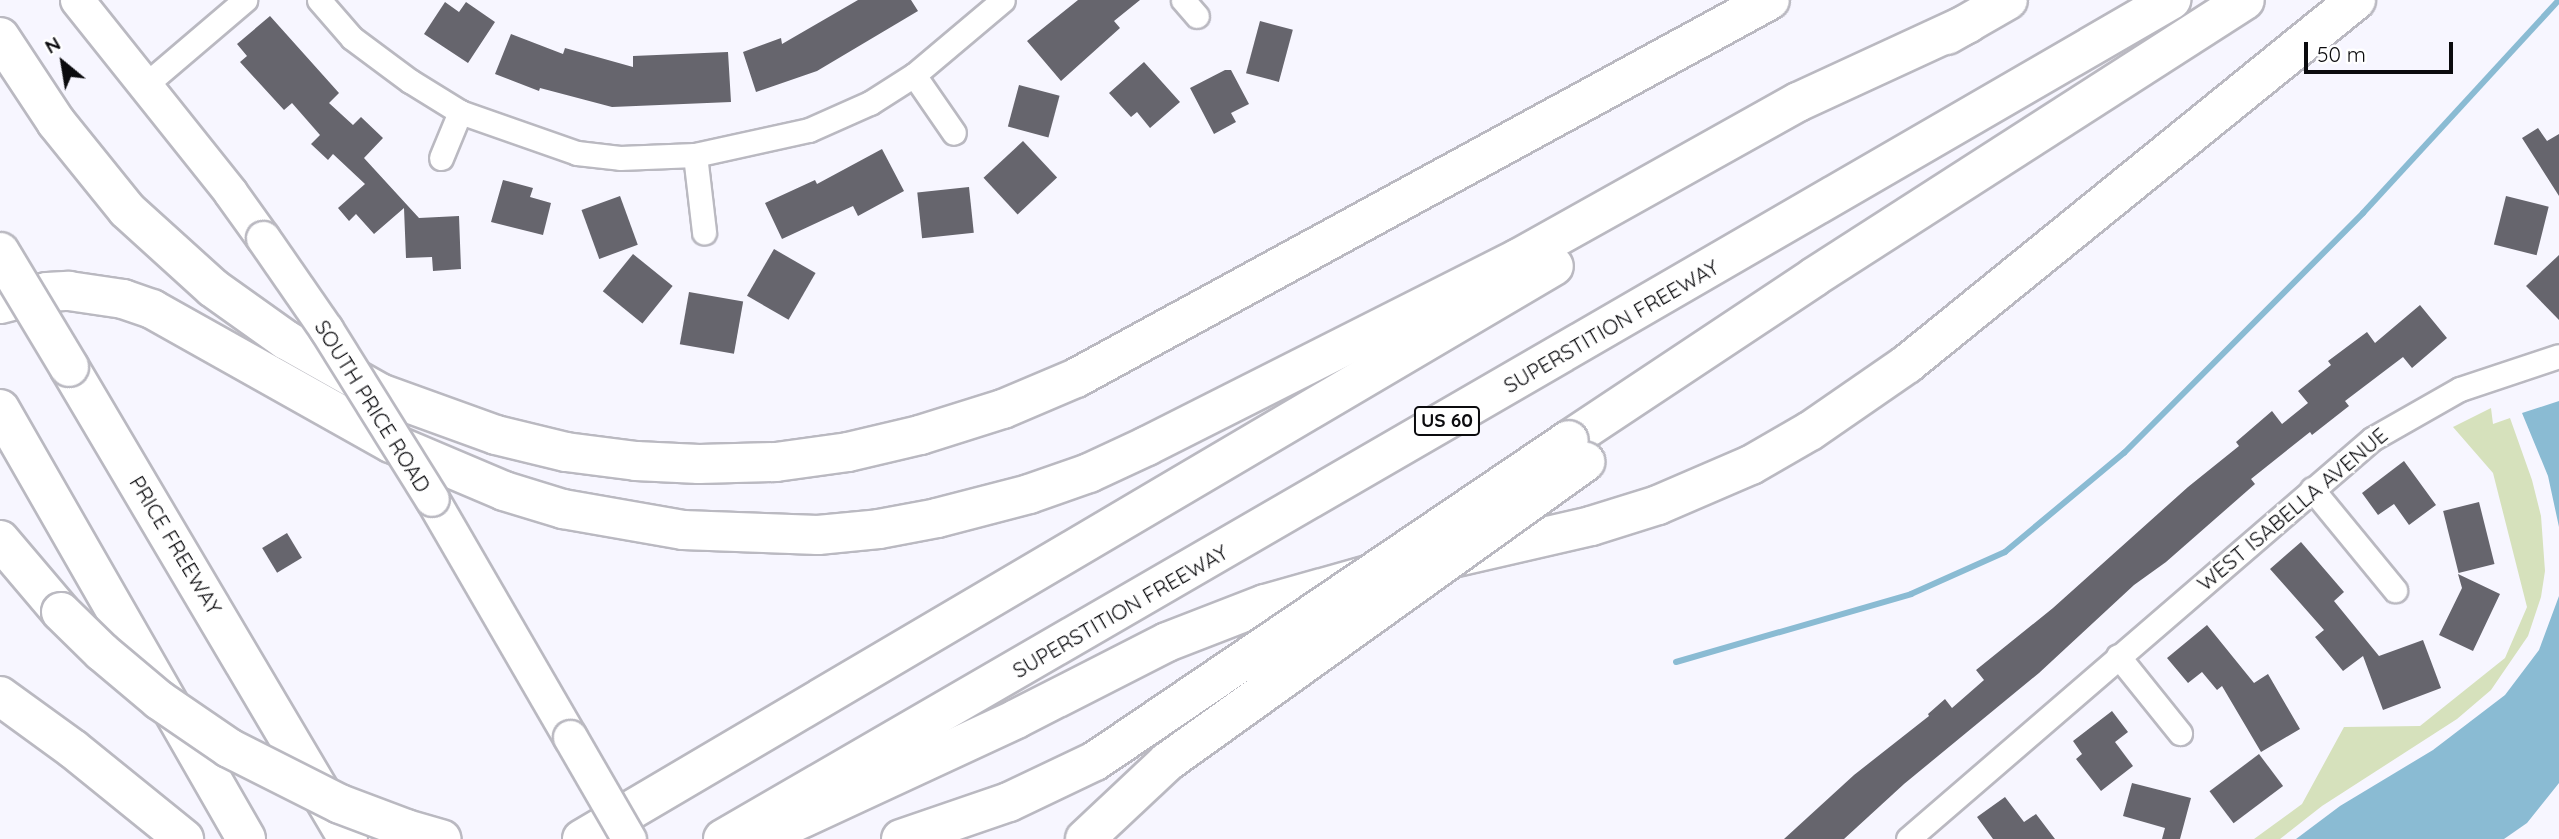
<!DOCTYPE html>
<style>
body{margin:0}
#map{position:relative;width:2559px;height:839px;overflow:hidden;background:#f7f6ff;font-family:Quicksand,sans-serif}
div>[style]{position:absolute}
.green>*{inset:0;background:#d6e1bc}
.water>*{inset:0;background:#8abbd3}
.stream>*{height:6px;margin:-3px;padding:0 3px;transform-origin:3px;border-radius:3px;background:#8abbd3}
.building>*{inset:0;background:#66656d;transform-origin:0 0}
.roads{filter:drop-shadow(2px 0 #bab9c1) drop-shadow(-2px 0 #bab9c1) drop-shadow(0 2px #bab9c1) drop-shadow(0 -2px #bab9c1)}
.minor>*{height:23px;margin:-11.5px;padding:0 11.5px;transform-origin:11.5px;border-radius:11.5px;background:#fff}
.secondary>*{height:33px;margin:-16.5px;padding:0 16.5px;transform-origin:16.5px;border-radius:16.5px;background:#fff}
.motorway>*{height:38px;margin:-19px;padding:0 19px;transform-origin:19px;border-radius:19px;background:#fff}
.bridges{filter:drop-shadow(2px 0 #bab9c1) drop-shadow(-2px 0 #bab9c1) drop-shadow(0 2px #bab9c1) drop-shadow(0 -2px #bab9c1)}
.secondary-bridge>*{height:33px;margin:-16.5px;padding:0 16.5px;transform-origin:16.5px;border-radius:16.5px;background:#fff}
.motorway-bridge>*{height:38px;margin:-19px;padding:0 19px;transform-origin:19px;border-radius:19px;background:#fff}
span{translate:-50% -50%;white-space:nowrap;text-align:center;line-height:1.15;-webkit-text-stroke:5px #fff;paint-order:stroke}
.shield-label span{padding:2px 5px;background:#fff;border:2px solid;border-radius:5px;-webkit-text-stroke-width:0}
.shield-label{font-size:19px;color:#0b0b0e;font-weight:700}
.street-label{font-size:21px;color:#0b0b0e}
.north{position:absolute;left:28px;top:28px;width:70px;height:70px;-webkit-text-stroke:5px #fff;paint-order:stroke;rotate:330deg;font-size:19px;font-weight:700;line-height:28px;text-align:center;color:#0b0b0e}
.north::after{content:'';display:block;margin:auto;width:24px;height:32px;background:#0b0b0e;clip-path:polygon(50% 0,100% 100%,50% 72%,0 100%)}
.scale{position:absolute;left:2304px;top:42px;width:149px;height:32px;box-sizing:border-box;border:4px solid #0b0b0e;border-top:0;padding-left:9px;font-size:21px;line-height:24px;white-space:nowrap;color:#0b0b0e;-webkit-text-stroke:5px #fff;paint-order:stroke}
</style>
<div id="map">
<div class="green">
<i style="clip-path:polygon(2491px 408px,2493px 424px,2510px 418px,2532px 480px,2541px 516px,2545px 571px,2541px 597px,2528px 636px,2491px 690px,2457px 719px,2322px 806px,2280px 839px,2254px 839px,2302px 804px,2344px 727px,2420px 726px,2505px 658px,2527px 607px,2493px 473px,2453px 427px)"></i>
</div>
<div class="water">
<i style="clip-path:polygon(2559px 401px,2559px 527px,2548px 476px,2522px 413px)"></i>
<i style="clip-path:polygon(2559px 596px,2559px 783px,2527px 823px,2504px 839px,2296px 839px,2340px 806px,2433px 750px,2505px 695px,2539px 650px)"></i>
</div>
<div class="stream">
<i style="left:1676px;top:662px;width:245px;rotate:-16.1deg"></i>
<i style="left:1911px;top:594px;width:103px;rotate:-24.1deg"></i>
<i style="left:2005px;top:552px;width:155px;rotate:-39.8deg"></i>
<i style="left:2124px;top:453px;width:339px;rotate:-45.1deg"></i>
<i style="left:2363px;top:213px;width:289px;rotate:-47.4deg"></i>
</div>
<div class="building">
<i style="clip-path:polygon(858px 0,911px 0,918px 11px,817px 71px,756px 92px,743px 52px,781px 38px,782px 44px)"></i>
<i style="clip-path:polygon(1078px 0,1140px 0,1114px 21px,1120px 28px,1061px 81px,1027px 41px)"></i>
<i style="clip-path:polygon(445px 2px,459px 12px,466px 2px,495px 22px,468px 63px,424px 34px)"></i>
<i style="clip-path:polygon(270px 16px,339px 93px,329px 103px,353px 125px,361px 117px,383px 138px,364px 158px,419px 218px,459px 216px,461px 269px,433px 271px,432px 257px,406px 258px,404px 208px,374px 234px,356px 214px,349px 221px,338px 208px,365px 184px,333px 154px,328px 160px,311px 144px,320px 135px,292px 103px,284px 110px,240px 62px,247px 56px,237px 44px)"></i>
<i style="left:1260px;top:21px;width:34px;height:54px;rotate:15deg"></i>
<i style="clip-path:polygon(511px 34px,563px 54px,565px 48px,633px 67px,633px 56px,728px 52px,731px 102px,612px 107px,540px 88px,539px 91px,495px 74px)"></i>
<i style="clip-path:polygon(1144px 62px,1180px 102px,1150px 128px,1137px 112px,1131px 117px,1109px 93px)"></i>
<i style="clip-path:polygon(1225px 70px,1231px 70px,1249px 104px,1231px 113px,1236px 122px,1214px 134px,1190px 88px)"></i>
<i style="left:1019px;top:85px;width:42px;height:43px;rotate:15deg"></i>
<i style="clip-path:polygon(2538px 128px,2547px 141px,2559px 134px,2559px 196px,2522px 138px)"></i>
<i style="left:1023px;top:141px;width:50px;height:54px;rotate:47deg"></i>
<i style="clip-path:polygon(882px 149px,904px 191px,858px 216px,853px 206px,782px 239px,765px 203px,815px 180px,817px 184px)"></i>
<i style="clip-path:polygon(503px 180px,533px 188px,530px 197px,551px 203px,543px 235px,491px 222px)"></i>
<i style="left:969px;top:187px;width:46px;height:52px;rotate:84deg"></i>
<i style="left:620px;top:196px;width:52px;height:41px;rotate:70deg"></i>
<i style="left:2506px;top:196px;width:44px;height:50px;rotate:14deg"></i>
<i style="left:774px;top:249px;width:48px;height:54px;rotate:30deg"></i>
<i style="left:633px;top:254px;width:51px;height:48px;rotate:39deg"></i>
<i style="clip-path:polygon(2559px 255px,2559px 320px,2526px 286px)"></i>
<i style="left:689px;top:292px;width:55px;height:53px;rotate:10deg"></i>
<i style="clip-path:polygon(2420px 305px,2447px 338px,2412px 368px,2403px 357px,2345px 401px,2349px 406px,2312px 435px,2310px 432px,2251px 479px,2255px 484px,2166px 562px,2134px 585px,2039px 673px,1904px 784px,1844px 839px,1784px 839px,1854px 775px,1929px 716px,1928px 714px,1945px 699px,1952px 708px,1984px 680px,1976px 670px,2053px 608px,2188px 487px,2239px 446px,2236px 442px,2272px 411px,2282px 424px,2308px 403px,2298px 391px,2331px 365px,2328px 361px,2367px 332px,2375px 343px)"></i>
<i style="clip-path:polygon(2404px 461px,2436px 505px,2409px 525px,2394px 504px,2378px 515px,2362px 493px)"></i>
<i style="left:2479px;top:502px;width:64px;height:37px;rotate:76deg"></i>
<i style="left:287px;top:533px;width:29px;height:29px;rotate:59deg"></i>
<i style="clip-path:polygon(2301px 542px,2344px 592px,2334px 601px,2379px 656px,2423px 640px,2441px 688px,2383px 710px,2363px 656px,2343px 671px,2315px 637px,2324px 630px,2270px 569px)"></i>
<i style="clip-path:polygon(2458px 574px,2500px 594px,2473px 651px,2439px 635px,2462px 588px)"></i>
<i style="clip-path:polygon(2207px 625px,2254px 683px,2268px 674px,2300px 729px,2261px 752px,2222px 686px,2217px 690px,2202px 672px,2188px 683px,2167px 658px)"></i>
<i style="clip-path:polygon(2112px 711px,2128px 732px,2115px 742px,2133px 766px,2101px 791px,2076px 759px,2082px 754px,2073px 741px)"></i>
<i style="left:2259px;top:754px;width:40px;height:62px;rotate:53deg"></i>
<i style="clip-path:polygon(2132px 783px,2191px 798px,2180px 839px,2162px 839px,2165px 828px,2123px 816px)"></i>
<i style="clip-path:polygon(2005px 797px,2024px 822px,2036px 814px,2055px 839px,1993px 839px,1977px 817px)"></i>
</div>
<div class="roads">
<div class="minor">
<i style="left:319px;top:0;width:50px;rotate:49deg"></i>
<i style="left:352px;top:38px;width:72px;rotate:36.6deg"></i>
<i style="left:410px;top:81px;width:59px;rotate:31.8deg"></i>
<i style="left:460px;top:112px;width:124px;rotate:19.3deg"></i>
<i style="left:577px;top:153px;width:43px;rotate:6.6deg"></i>
<i style="left:620px;top:158px;width:75px;rotate:-2.3deg"></i>
<i style="left:695px;top:155px;width:117px;rotate:-12.4deg"></i>
<i style="left:809px;top:130px;width:67px;rotate:-23.9deg"></i>
<i style="left:870px;top:103px;width:52px;rotate:-32.5deg"></i>
<i style="left:914px;top:75px;width:116px;rotate:-40.1deg"></i>
<i style="left:1183px;top:0;width:21px;rotate:49deg"></i>
<i style="left:914px;top:75px;width:70px;rotate:55.4deg"></i>
<i style="left:144px;top:86px;width:133px;rotate:-40.4deg"></i>
<i style="left:695px;top:155px;width:78px;rotate:83.3deg"></i>
<i style="left:441px;top:158px;width:50px;rotate:-67.6deg"></i>
<i style="left:2312px;top:489px;width:131px;rotate:50.6deg"></i>
<i style="left:2118px;top:656px;width:99px;rotate:51.2deg"></i>
<i style="left:1908px;top:839px;width:613px;rotate:-40.76deg"></i>
<i style="left:2372px;top:439px;width:101px;rotate:-29.6deg"></i>
<i style="left:2460px;top:389px;width:104px;rotate:-18.4deg"></i>
</div>
<div class="secondary">
<i style="left:77px;top:0;width:246px;rotate:51.4deg"></i>
<i style="left:230px;top:192px;width:57px;rotate:54.3deg"></i>
<i style="left:432px;top:499px;width:275px;rotate:59.9deg"></i>
</div>
<div class="motorway">
<i style="left:1947px;top:35px;width:70px;rotate:-29.8deg"></i>
<i style="left:0;top:37px;width:102px;rotate:56.6deg"></i>
<i style="left:56px;top:122px;width:113px;rotate:51.1deg"></i>
<i style="left:127px;top:210px;width:116px;rotate:42.2deg"></i>
<i style="left:213px;top:288px;width:90px;rotate:35.5deg"></i>
<i style="left:286px;top:340px;width:108px;rotate:29.4deg"></i>
<i style="left:380px;top:393px;width:123px;rotate:19.9deg"></i>
<i style="left:496px;top:435px;width:72px;rotate:13.7deg"></i>
<i style="left:566px;top:452px;width:71px;rotate:7.3deg"></i>
<i style="left:636px;top:461px;width:63px;rotate:2.7deg"></i>
<i style="left:699px;top:464px;width:77px;rotate:-1.5deg"></i>
<i style="left:776px;top:462px;width:73px;rotate:-7.9deg"></i>
<i style="left:848px;top:452px;width:74px;rotate:-13.3deg"></i>
<i style="left:920px;top:435px;width:87px;rotate:-17.4deg"></i>
<i style="left:1003px;top:409px;width:79px;rotate:-23deg"></i>
<i style="left:1076px;top:378px;width:790px;rotate:-28.58deg"></i>
<i style="left:0;top:304px;width:49px;rotate:-14.3deg"></i>
<i style="left:47px;top:292px;width:22px;rotate:-3deg"></i>
<i style="left:69px;top:291px;width:55px;rotate:8.4deg"></i>
<i style="left:123px;top:299px;width:31px;rotate:19deg"></i>
<i style="left:152px;top:309px;width:274px;rotate:29.3deg"></i>
<i style="left:391px;top:443px;width:123px;rotate:23deg"></i>
<i style="left:504px;top:491px;width:62px;rotate:17deg"></i>
<i style="left:563px;top:509px;width:122px;rotate:9.9deg"></i>
<i style="left:683px;top:530px;width:135px;rotate:2.1deg"></i>
<i style="left:818px;top:535px;width:61px;rotate:-5.6deg"></i>
<i style="left:879px;top:529px;width:59px;rotate:-10.7deg"></i>
<i style="left:937px;top:518px;width:95px;rotate:-14.6deg"></i>
<i style="left:1029px;top:494px;width:64px;rotate:-19.3deg"></i>
<i style="left:1089px;top:473px;width:64px;rotate:-25deg"></i>
<i style="left:1147px;top:446px;width:415px;rotate:-26.8deg"></i>
<i style="left:1517px;top:259px;width:322px;rotate:-29.2deg"></i>
<i style="left:1798px;top:102px;width:188px;rotate:-24.8deg"></i>
<i style="left:69px;top:367px;width:548px;rotate:59.41deg"></i>
<i style="left:0;top:409px;width:495px;rotate:60.2deg"></i>
<i style="left:1569px;top:440px;width:294px;rotate:-33.6deg"></i>
<i style="left:1814px;top:277px;width:512px;rotate:-32.73deg"></i>
<i style="left:0;top:540px;width:94px;rotate:49.7deg"></i>
<i style="left:1448px;top:559px;width:147px;rotate:-13deg"></i>
<i style="left:1591px;top:526px;width:70px;rotate:-17.4deg"></i>
<i style="left:1658px;top:505px;width:101px;rotate:-23.3deg"></i>
<i style="left:1751px;top:465px;width:68px;rotate:-30deg"></i>
<i style="left:1810px;top:431px;width:118px;rotate:-34.6deg"></i>
<i style="left:1907px;top:364px;width:578px;rotate:-39.03deg"></i>
<i style="left:0;top:696px;width:90px;rotate:36deg"></i>
<i style="left:73px;top:749px;width:143px;rotate:39deg"></i>
<i style="left:582px;top:839px;width:1128px;rotate:-30.52deg"></i>
<i style="left:723px;top:839px;width:1674px;rotate:-30.09deg"></i>
<i style="left:758px;top:839px;width:285px;rotate:-24.9deg"></i>
<i style="left:1016px;top:719px;width:169px;rotate:-27deg"></i>
<i style="left:1167px;top:642px;width:105px;rotate:-21.2deg"></i>
<i style="left:1265px;top:604px;width:107px;rotate:-15.7deg"></i>
</div>
</div>
<div class="bridges">
<div class="secondary-bridge">
<i style="left:263px;top:238px;width:111px;rotate:55.3deg"></i>
<i style="left:326px;top:329px;width:200px;rotate:58.1deg"></i>
<i style="left:570px;top:737px;width:118px;rotate:60deg"></i>
</div>
<div class="motorway-bridge">
<i style="left:0;top:252px;width:134px;rotate:59deg"></i>
<i style="left:61px;top:612px;width:57px;rotate:44.3deg"></i>
<i style="left:102px;top:652px;width:75px;rotate:40.1deg"></i>
<i style="left:159px;top:700px;width:85px;rotate:34.4deg"></i>
<i style="left:229px;top:748px;width:124px;rotate:26.8deg"></i>
<i style="left:340px;top:804px;width:71px;rotate:20.7deg"></i>
<i style="left:406px;top:829px;width:37px;rotate:16deg"></i>
<i style="left:901px;top:839px;width:114px;rotate:-18.9deg"></i>
<i style="left:1009px;top:802px;width:95px;rotate:-25.5deg"></i>
<i style="left:1095px;top:761px;width:572px;rotate:-34.11deg"></i>
<i style="left:1085px;top:839px;width:112px;rotate:-43.2deg"></i>
<i style="left:1167px;top:762px;width:515px;rotate:-35.67deg"></i>
</div>
</div>
<div class="shield-label">
<span style="left:1447px;top:421px">US 60</span>
</div>
<div class="street-label">
<span style="left:1611px;top:326px;rotate:-30deg">SUPERSTITION FREEWAY</span>
<span style="left:373px;top:406px;rotate:58deg">SOUTH PRICE ROAD</span>
<span style="left:2292px;top:509px;rotate:-40deg">WEST ISABELLA AVENUE</span>
<span style="left:176px;top:545px;rotate:59deg">PRICE FREEWAY</span>
<span style="left:1120px;top:611px;rotate:-30deg">SUPERSTITION FREEWAY</span>
</div>
<div class="north">N</div>
<div class="scale">50 m</div>
</div>
